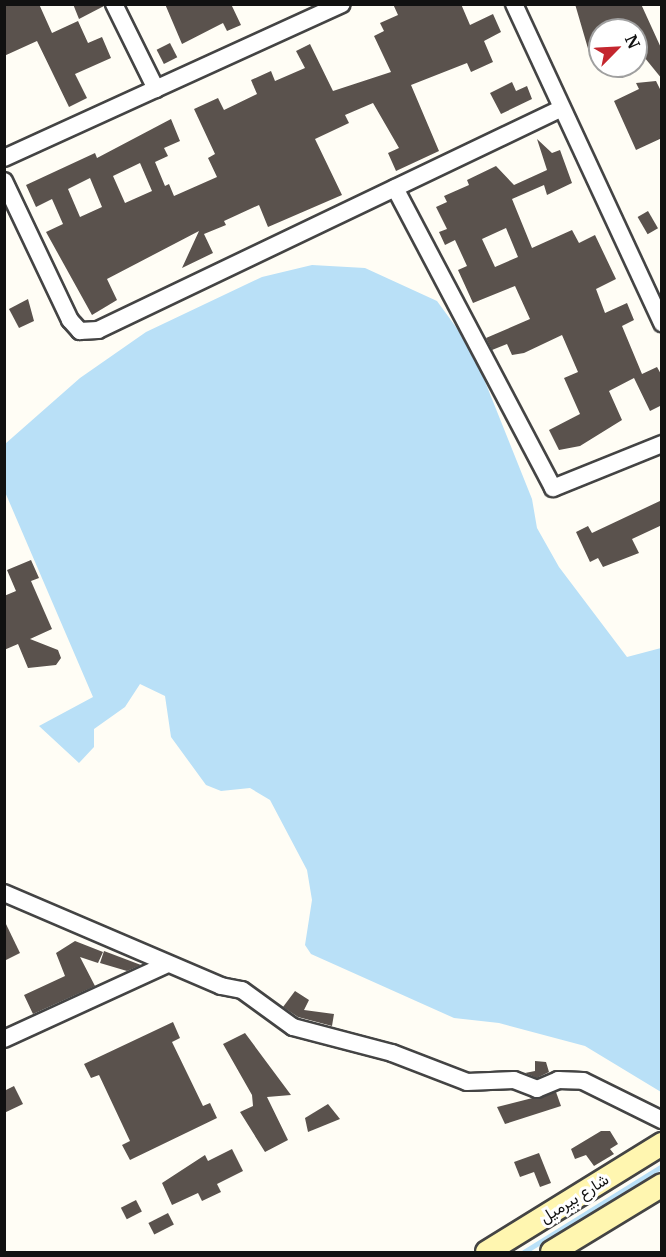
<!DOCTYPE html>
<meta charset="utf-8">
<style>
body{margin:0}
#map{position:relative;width:666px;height:1257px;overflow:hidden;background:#fffdf5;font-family:Merriweather,Vazirmatn,serif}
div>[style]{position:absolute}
.water>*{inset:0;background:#b9e0f7}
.stream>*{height:4.5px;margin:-2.25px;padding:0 2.25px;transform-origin:2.25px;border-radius:2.25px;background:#b9e0f7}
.building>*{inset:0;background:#5a524d;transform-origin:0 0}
.roads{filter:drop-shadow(2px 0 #444) drop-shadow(-2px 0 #444) drop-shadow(0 2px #444) drop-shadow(0 -2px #444)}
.street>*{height:16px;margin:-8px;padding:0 8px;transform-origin:8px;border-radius:8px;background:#fff}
.secondary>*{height:22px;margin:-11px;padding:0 11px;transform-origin:11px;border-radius:11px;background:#fff6b0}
span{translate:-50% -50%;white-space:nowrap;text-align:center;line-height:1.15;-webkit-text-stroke:6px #fff;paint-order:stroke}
.street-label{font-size:16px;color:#111}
.frame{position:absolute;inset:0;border:6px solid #111;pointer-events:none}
.north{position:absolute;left:588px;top:18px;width:60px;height:60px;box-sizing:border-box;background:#fff;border:2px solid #a0a0a0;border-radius:50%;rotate:66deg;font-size:16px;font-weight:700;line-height:24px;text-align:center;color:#111}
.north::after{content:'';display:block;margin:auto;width:21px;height:27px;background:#c4262e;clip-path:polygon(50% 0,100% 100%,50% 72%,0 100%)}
</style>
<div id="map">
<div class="water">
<i style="clip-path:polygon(312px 265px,365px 268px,437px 301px,472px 349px,532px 499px,537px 528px,559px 567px,627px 657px,661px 648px,661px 1092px,585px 1046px,499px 1023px,454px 1018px,311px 954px,305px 945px,312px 900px,307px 870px,270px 800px,250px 788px,221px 791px,206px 785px,171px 737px,165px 696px,140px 684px,125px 707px,94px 729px,94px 747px,79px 763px,39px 726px,93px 697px,5px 492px,5px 444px,80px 378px,146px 332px,262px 277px)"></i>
</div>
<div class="stream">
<i style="left:524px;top:1252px;width:163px;rotate:-31.9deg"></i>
</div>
<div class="building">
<i style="clip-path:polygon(4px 4px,39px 4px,52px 33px,78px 21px,88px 43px,102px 37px,111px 58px,75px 74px,87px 98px,69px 107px,37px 41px,4px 56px)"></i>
<i style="clip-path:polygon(73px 4px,104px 4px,104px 6px,79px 19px)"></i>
<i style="clip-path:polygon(165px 4px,231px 4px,241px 25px,227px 31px,223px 23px,182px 44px)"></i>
<i style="clip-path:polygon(evenodd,393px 4px,461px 4px,470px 25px,493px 14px,501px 32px,484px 41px,493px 62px,471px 72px,467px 63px,411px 85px,439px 151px,396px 171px,388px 153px,399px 148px,373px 103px,345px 115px,349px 123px,315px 139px,342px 195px,268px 227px,259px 205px,224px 221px,226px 225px,204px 234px,213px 253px,182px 268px,199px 231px,107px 279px,117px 300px,92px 315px,46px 232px,63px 224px,52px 199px,36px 207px,26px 185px,95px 153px,97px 158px,171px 119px,180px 141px,164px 148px,168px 156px,155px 162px,165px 186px,169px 184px,174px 196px,217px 177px,208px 158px,215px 154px,194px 109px,218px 98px,224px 110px,257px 94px,251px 80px,271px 71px,275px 81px,305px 68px,296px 51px,310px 44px,333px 91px,391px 72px,374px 36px,384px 31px,380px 23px,398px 15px,393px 4px,140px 163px,152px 191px,125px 203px,113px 176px,140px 163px,393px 4px,90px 178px,102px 207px,80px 217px,68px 189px,90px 178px)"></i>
<i style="clip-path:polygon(575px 4px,641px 4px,662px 50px,662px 79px,636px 47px,636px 30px,600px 30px,600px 47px,589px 52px)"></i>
<i style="left:170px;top:43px;width:16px;height:15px;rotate:63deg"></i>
<i style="clip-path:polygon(656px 81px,662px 93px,662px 138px,636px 150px,614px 101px,639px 89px,636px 83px)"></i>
<i style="clip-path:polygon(512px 82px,516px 91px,527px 86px,532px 99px,501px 114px,490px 93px)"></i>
<i style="clip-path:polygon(evenodd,537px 139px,552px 153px,560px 150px,572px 183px,547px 195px,544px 185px,512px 199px,532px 248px,572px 230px,579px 243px,595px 235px,616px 279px,596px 289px,605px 313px,627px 303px,634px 320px,622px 326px,642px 374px,657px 367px,662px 376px,662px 405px,650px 411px,634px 378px,609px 391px,622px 420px,580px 446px,559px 450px,549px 430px,580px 414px,564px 378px,578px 372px,562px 335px,524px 353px,512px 355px,507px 344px,492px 350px,486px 338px,530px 319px,515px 286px,473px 303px,458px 270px,467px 266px,455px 240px,445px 245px,439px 232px,447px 229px,436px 207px,447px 202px,444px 196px,469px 185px,467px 180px,496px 166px,514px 185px,547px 170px,537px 139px,506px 228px,518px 257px,495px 267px,482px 239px,506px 228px)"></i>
<i style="left:648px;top:211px;width:20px;height:12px;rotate:60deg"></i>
<i style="clip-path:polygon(28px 299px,34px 321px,19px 328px,9px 309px)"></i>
<i style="clip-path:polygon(662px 500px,662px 525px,632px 539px,639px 553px,603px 567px,598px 558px,590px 562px,576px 532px,588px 526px,592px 533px)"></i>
<i style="clip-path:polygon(31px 560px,39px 578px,31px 581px,52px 629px,30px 639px,58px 650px,61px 658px,56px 665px,28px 668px,18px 644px,4px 650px,4px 596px,16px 591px,7px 570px)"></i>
<i style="clip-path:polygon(4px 920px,20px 953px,4px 961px)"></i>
<i style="clip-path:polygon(75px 941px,103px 952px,98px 963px,80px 957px,95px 986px,33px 1014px,24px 995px,65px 976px,56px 953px)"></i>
<i style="clip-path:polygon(104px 951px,141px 965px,127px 971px,100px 963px)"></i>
<i style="clip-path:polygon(295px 991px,309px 1000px,304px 1010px,334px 1014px,332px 1026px,298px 1017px,283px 1007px)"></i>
<i style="clip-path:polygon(173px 1022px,180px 1038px,172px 1042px,203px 1106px,210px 1103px,217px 1118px,130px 1160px,122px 1145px,130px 1141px,99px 1075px,91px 1078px,84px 1064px)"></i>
<i style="clip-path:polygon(245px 1033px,291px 1095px,267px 1097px,288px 1140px,265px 1152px,240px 1112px,253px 1106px,252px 1095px,223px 1044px)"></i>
<i style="clip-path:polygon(535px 1061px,546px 1062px,549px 1072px,537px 1078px,525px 1073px,535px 1071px)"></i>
<i style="clip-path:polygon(14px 1086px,23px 1104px,4px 1113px,4px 1091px)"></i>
<i style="clip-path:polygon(556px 1092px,561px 1106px,505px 1124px,497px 1107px)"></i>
<i style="clip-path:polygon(328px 1104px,340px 1119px,308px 1132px,305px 1118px)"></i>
<i style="clip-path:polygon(601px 1131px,610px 1131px,618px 1144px,610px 1149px,614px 1154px,594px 1166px,586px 1155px,575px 1159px,571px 1149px)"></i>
<i style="clip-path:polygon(232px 1149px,243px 1171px,217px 1184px,221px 1192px,202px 1201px,198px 1193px,172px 1205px,162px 1183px,205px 1155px,208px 1161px)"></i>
<i style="clip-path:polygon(539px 1153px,551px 1183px,540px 1187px,534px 1172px,520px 1177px,514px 1162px)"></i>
<i style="left:136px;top:1200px;width:13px;height:17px;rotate:63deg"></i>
<i style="left:168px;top:1213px;width:13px;height:22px;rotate:63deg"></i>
</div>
<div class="roads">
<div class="street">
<i style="left:114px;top:4px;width:95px;rotate:63.7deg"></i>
<i style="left:514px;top:4px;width:352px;rotate:65.1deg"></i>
<i style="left:4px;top:158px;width:371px;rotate:-24.5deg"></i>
<i style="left:4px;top:181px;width:154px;rotate:64.6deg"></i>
<i style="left:70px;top:320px;width:15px;rotate:48deg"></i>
<i style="left:80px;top:331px;width:18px;rotate:-3deg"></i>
<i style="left:98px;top:330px;width:512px;rotate:-25.56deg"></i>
<i style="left:395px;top:188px;width:339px;rotate:62.2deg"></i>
<i style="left:553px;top:488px;width:118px;rotate:-22deg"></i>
<i style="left:4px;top:893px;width:236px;rotate:23.2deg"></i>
<i style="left:221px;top:986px;width:21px;rotate:11deg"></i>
<i style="left:242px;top:990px;width:63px;rotate:36deg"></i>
<i style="left:293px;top:1027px;width:102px;rotate:14.7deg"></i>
<i style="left:392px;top:1053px;width:80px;rotate:21.1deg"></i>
<i style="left:467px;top:1082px;width:47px;rotate:-2.4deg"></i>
<i style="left:514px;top:1080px;width:25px;rotate:21deg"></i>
<i style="left:537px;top:1089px;width:23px;rotate:-23deg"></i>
<i style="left:558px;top:1080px;width:25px;rotate:2deg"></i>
<i style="left:583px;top:1081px;width:88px;rotate:26.3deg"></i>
<i style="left:4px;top:1039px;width:180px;rotate:-24.6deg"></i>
</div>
<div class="secondary">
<i style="left:487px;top:1252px;width:206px;rotate:-31.7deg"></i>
<i style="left:552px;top:1252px;width:129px;rotate:-31.3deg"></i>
</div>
</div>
<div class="street-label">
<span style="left:574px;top:1198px;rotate:-32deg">شارع بيرميل</span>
</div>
<div class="frame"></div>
<div class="north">N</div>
</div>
